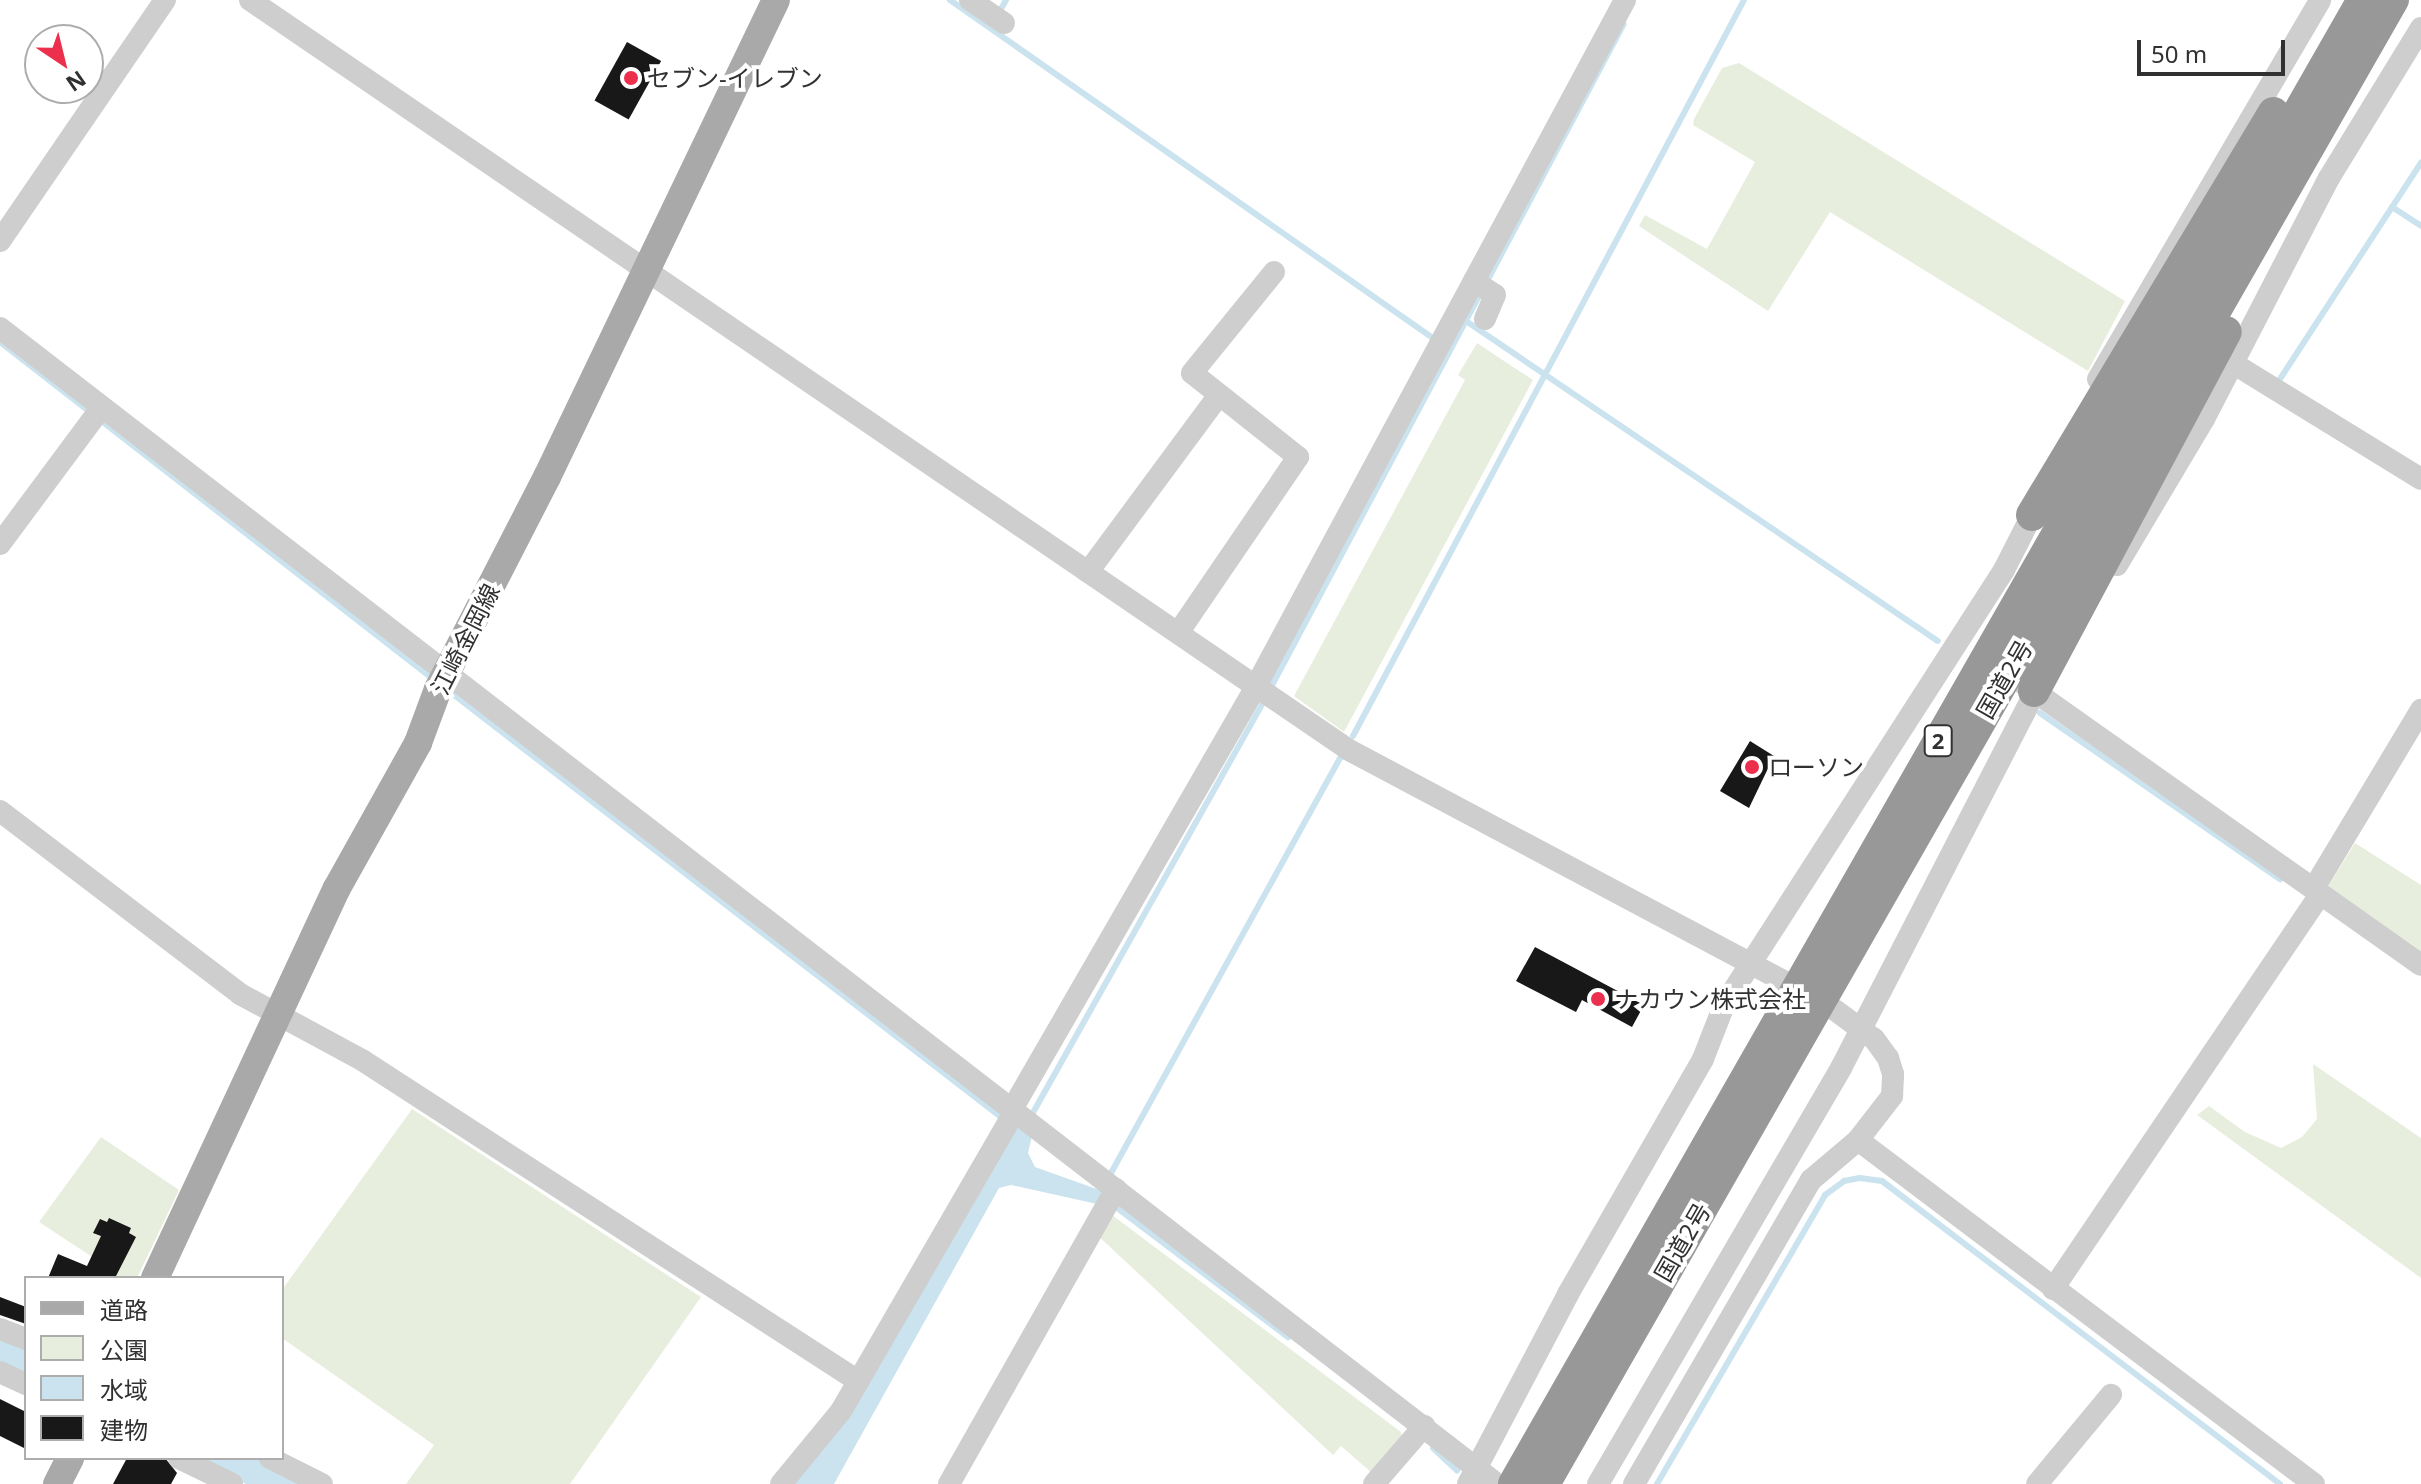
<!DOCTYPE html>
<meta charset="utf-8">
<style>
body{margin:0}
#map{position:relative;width:2421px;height:1484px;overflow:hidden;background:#fff;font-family:"Noto Sans","Noto Sans JP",sans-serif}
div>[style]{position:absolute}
.green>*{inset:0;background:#e8eede}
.water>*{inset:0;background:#cae3ee}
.stream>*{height:6px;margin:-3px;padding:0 3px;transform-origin:3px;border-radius:3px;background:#cae3ee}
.building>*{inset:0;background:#181818;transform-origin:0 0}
.minor>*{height:22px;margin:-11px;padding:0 11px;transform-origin:11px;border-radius:11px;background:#cecece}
.major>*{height:28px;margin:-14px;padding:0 14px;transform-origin:14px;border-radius:14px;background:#a9a9a9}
.highway>*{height:32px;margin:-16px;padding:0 16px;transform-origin:16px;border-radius:16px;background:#989898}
.dots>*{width:22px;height:22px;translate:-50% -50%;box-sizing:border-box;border:4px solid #fff;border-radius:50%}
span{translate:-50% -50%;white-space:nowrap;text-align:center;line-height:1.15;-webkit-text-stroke:8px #fff;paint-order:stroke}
.shield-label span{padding:2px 6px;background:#fff;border:2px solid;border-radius:6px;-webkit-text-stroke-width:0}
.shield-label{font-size:22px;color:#313131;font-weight:700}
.poi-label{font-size:24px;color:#313131}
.left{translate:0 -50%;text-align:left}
.street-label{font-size:24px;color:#313131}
.legend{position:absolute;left:24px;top:1276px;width:260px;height:184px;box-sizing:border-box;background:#fff;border:2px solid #adadad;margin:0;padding:10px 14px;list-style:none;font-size:24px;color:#313131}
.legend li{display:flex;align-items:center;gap:16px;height:40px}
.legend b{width:40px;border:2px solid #adadad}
.north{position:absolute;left:24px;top:24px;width:80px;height:80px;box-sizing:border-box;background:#fff;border:2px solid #adadad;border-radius:50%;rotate:145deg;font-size:22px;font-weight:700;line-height:32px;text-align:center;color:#313131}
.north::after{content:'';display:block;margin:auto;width:28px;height:36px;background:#eb2f4c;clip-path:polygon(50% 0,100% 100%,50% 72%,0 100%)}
.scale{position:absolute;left:2137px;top:40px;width:148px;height:36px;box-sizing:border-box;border:4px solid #313131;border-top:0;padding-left:10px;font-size:24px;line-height:28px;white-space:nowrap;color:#313131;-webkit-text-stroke:6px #fff;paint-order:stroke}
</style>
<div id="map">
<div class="green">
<i style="clip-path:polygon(1739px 63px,2125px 301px,2088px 371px,1830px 212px,1768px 311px,1639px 226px,1645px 215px,1707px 249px,1755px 162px,1693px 125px,1694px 119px,1722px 68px)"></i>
<i style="clip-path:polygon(1477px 343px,1533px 380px,1344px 732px,1294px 696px,1465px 380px,1458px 375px)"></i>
<i style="clip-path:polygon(2355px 843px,2421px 885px,2421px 959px,2324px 893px)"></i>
<i style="clip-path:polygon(2313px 1064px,2421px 1138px,2421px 1278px,2197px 1115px,2209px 1106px,2245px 1132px,2281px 1148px,2302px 1137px,2317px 1119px)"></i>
<i style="clip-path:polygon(412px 1109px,701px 1297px,570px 1484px,406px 1484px,434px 1445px,282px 1338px,282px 1290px)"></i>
<i style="clip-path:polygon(101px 1137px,179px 1190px,137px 1278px,100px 1278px,103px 1264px,39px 1222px)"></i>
<i style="clip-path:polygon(1108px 1212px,1401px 1432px,1402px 1440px,1372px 1473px,1341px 1446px,1333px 1455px,1095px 1233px)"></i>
</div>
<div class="water">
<i style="clip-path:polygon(1014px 1123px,1032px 1136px,1028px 1153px,1035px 1167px,1105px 1192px,1097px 1204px,1011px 1185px,999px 1188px,834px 1484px,787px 1484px)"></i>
<i style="clip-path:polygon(0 1336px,26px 1347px,26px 1375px,0 1362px)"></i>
<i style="clip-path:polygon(192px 1458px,260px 1458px,312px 1484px,246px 1484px)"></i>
</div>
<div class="stream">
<i style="left:950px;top:0;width:595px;rotate:35deg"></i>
<i style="left:998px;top:14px;width:16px;rotate:-60deg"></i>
<i style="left:2392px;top:207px;width:35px;rotate:33deg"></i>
<i style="left:1486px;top:283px;width:293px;rotate:-62deg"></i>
<i style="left:1466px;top:321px;width:570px;rotate:34.14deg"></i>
<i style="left:0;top:342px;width:549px;rotate:37.89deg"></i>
<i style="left:2278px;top:382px;width:262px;rotate:-56.9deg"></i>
<i style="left:445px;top:688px;width:709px;rotate:37.66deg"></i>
<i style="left:1270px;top:689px;width:449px;rotate:-62deg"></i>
<i style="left:2040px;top:713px;width:292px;rotate:34.7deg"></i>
<i style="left:1353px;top:736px;width:833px;rotate:-62.02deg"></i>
<i style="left:1030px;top:1118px;width:480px;rotate:-60.7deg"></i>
<i style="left:1111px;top:1173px;width:476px;rotate:-61.1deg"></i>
<i style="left:1112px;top:1204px;width:221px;rotate:37.1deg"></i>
<i style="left:1433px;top:1448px;width:33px;rotate:43deg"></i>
<i style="left:1657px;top:1484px;width:334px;rotate:-59.8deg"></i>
<i style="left:1825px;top:1195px;width:24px;rotate:-36deg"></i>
<i style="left:1844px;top:1181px;width:16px;rotate:-11deg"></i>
<i style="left:1860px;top:1178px;width:22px;rotate:8deg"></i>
<i style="left:1882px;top:1181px;width:500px;rotate:37.28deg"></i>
</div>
<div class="building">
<i style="left:627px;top:42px;width:39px;height:67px;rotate:29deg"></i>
<i style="clip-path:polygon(1750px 741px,1774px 756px,1749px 808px,1720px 791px)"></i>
<i style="clip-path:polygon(1535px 947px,1644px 1005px,1632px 1027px,1582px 1000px,1576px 1012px,1516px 981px)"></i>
<i style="clip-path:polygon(109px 1218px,131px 1228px,129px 1233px,136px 1237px,115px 1278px,48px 1278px,58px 1254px,87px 1266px,101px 1236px,93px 1233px,100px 1219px,107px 1222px)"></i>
<i style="clip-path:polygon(0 1297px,26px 1307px,26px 1324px,0 1315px)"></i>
<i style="clip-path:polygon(0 1399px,26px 1412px,26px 1449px,0 1436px)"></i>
<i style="clip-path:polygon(127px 1458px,165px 1458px,177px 1473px,171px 1484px,113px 1484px)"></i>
</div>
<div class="minor">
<i style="left:250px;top:0;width:1331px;rotate:34.31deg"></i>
<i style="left:1349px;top:750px;width:490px;rotate:28deg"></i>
<i style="left:970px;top:0;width:41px;rotate:34.1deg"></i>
<i style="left:0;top:241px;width:292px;rotate:-55.6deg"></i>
<i style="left:1474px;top:281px;width:25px;rotate:34deg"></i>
<i style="left:1495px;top:295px;width:26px;rotate:113deg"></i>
<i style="left:0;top:328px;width:1886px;rotate:37.68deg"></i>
<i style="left:2231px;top:362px;width:223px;rotate:31.6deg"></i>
<i style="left:2098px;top:379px;width:439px;rotate:-59.6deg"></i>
<i style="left:0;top:544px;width:169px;rotate:-53.4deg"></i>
<i style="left:2117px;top:565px;width:170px;rotate:-59.2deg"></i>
<i style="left:2204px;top:419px;width:271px;rotate:-62.6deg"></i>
<i style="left:2329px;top:178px;width:176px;rotate:-58.5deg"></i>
<i style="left:1088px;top:572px;width:220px;rotate:-53.5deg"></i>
<i style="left:1178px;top:633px;width:213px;rotate:-55.7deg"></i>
<i style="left:1298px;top:457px;width:135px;rotate:-141.6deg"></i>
<i style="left:1192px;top:373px;width:130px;rotate:-50.9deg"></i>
<i style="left:2024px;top:684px;width:486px;rotate:35.3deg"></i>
<i style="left:0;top:811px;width:302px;rotate:37.3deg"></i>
<i style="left:240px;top:994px;width:139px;rotate:28.4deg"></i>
<i style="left:362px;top:1060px;width:591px;rotate:32.91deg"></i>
<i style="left:2314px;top:888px;width:208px;rotate:-59deg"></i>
<i style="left:1011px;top:1111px;width:491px;rotate:-60deg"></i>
<i style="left:1256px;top:686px;width:779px;rotate:-61.72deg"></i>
<i style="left:1858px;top:1140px;width:571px;rotate:37.03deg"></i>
<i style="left:2053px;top:1289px;width:477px;rotate:-55.9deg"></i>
<i style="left:0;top:1329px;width:28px;rotate:21deg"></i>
<i style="left:0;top:1372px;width:29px;rotate:25deg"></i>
<i style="left:179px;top:1458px;width:59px;rotate:26.1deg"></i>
<i style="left:270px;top:1458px;width:58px;rotate:26.6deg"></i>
<i style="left:781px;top:1484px;width:94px;rotate:-50.6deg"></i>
<i style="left:841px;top:1411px;width:345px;rotate:-59.9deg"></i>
<i style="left:949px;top:1484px;width:339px;rotate:-60.5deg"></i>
<i style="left:1374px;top:1484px;width:77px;rotate:-49.2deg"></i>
<i style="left:1468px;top:1484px;width:215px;rotate:-62.2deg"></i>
<i style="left:1568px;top:1294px;width:271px;rotate:-60.1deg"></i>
<i style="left:1703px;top:1059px;width:58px;rotate:-68.7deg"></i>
<i style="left:1724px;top:1005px;width:517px;rotate:-57.23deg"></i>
<i style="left:2004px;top:570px;width:75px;rotate:-63.1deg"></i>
<i style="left:1598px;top:1484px;width:482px;rotate:-59.7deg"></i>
<i style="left:1841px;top:1068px;width:437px;rotate:-62.7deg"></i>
<i style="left:1634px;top:1484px;width:352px;rotate:-59.8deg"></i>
<i style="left:1811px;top:1180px;width:62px;rotate:-40.4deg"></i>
<i style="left:1858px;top:1140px;width:56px;rotate:-52.3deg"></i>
<i style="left:1892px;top:1096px;width:22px;rotate:-87deg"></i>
<i style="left:1893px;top:1074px;width:17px;rotate:-107deg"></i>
<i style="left:1888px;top:1058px;width:24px;rotate:-126deg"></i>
<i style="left:1874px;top:1039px;width:49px;rotate:-143.4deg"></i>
<i style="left:2037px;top:1484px;width:116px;rotate:-50.3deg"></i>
</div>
<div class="major">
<i style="left:155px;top:1278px;width:430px;rotate:-65deg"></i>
<i style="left:337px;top:888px;width:166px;rotate:-60.8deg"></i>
<i style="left:418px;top:743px;width:58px;rotate:-69.7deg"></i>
<i style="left:438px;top:689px;width:238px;rotate:-62.8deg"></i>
<i style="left:547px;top:477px;width:529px;rotate:-64.36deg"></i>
<i style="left:57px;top:1484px;width:29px;rotate:-63deg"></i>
</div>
<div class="highway">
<i style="left:2032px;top:515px;width:469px;rotate:-59deg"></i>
<i style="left:2034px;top:691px;width:407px;rotate:-61.9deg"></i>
<i style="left:1514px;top:1484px;width:1710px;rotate:-60.23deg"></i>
<i style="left:1544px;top:1484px;width:1710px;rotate:-60.23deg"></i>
</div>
<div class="dots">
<i style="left:631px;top:78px;background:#eb2f4c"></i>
<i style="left:1752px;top:767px;background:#eb2f4c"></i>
<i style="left:1598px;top:999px;background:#eb2f4c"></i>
</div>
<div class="shield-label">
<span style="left:1938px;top:741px">2</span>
</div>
<div class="poi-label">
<span class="left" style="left:647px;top:78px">セブン-イレブン</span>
<span class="left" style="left:1768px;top:767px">ローソン</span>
<span class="left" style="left:1614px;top:999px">ナカウン株式会社</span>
</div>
<div class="street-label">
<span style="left:465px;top:639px;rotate:-63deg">江崎金岡線</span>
<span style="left:2004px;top:679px;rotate:-60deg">国道2号</span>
<span style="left:1682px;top:1242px;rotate:-60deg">国道2号</span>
</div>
<ul class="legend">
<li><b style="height:10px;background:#a9a9a9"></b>道路</li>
<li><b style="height:22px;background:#e8eede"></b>公園</li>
<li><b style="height:22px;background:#cae3ee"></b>水域</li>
<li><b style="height:22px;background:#181818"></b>建物</li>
</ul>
<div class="north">N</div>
<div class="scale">50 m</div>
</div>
